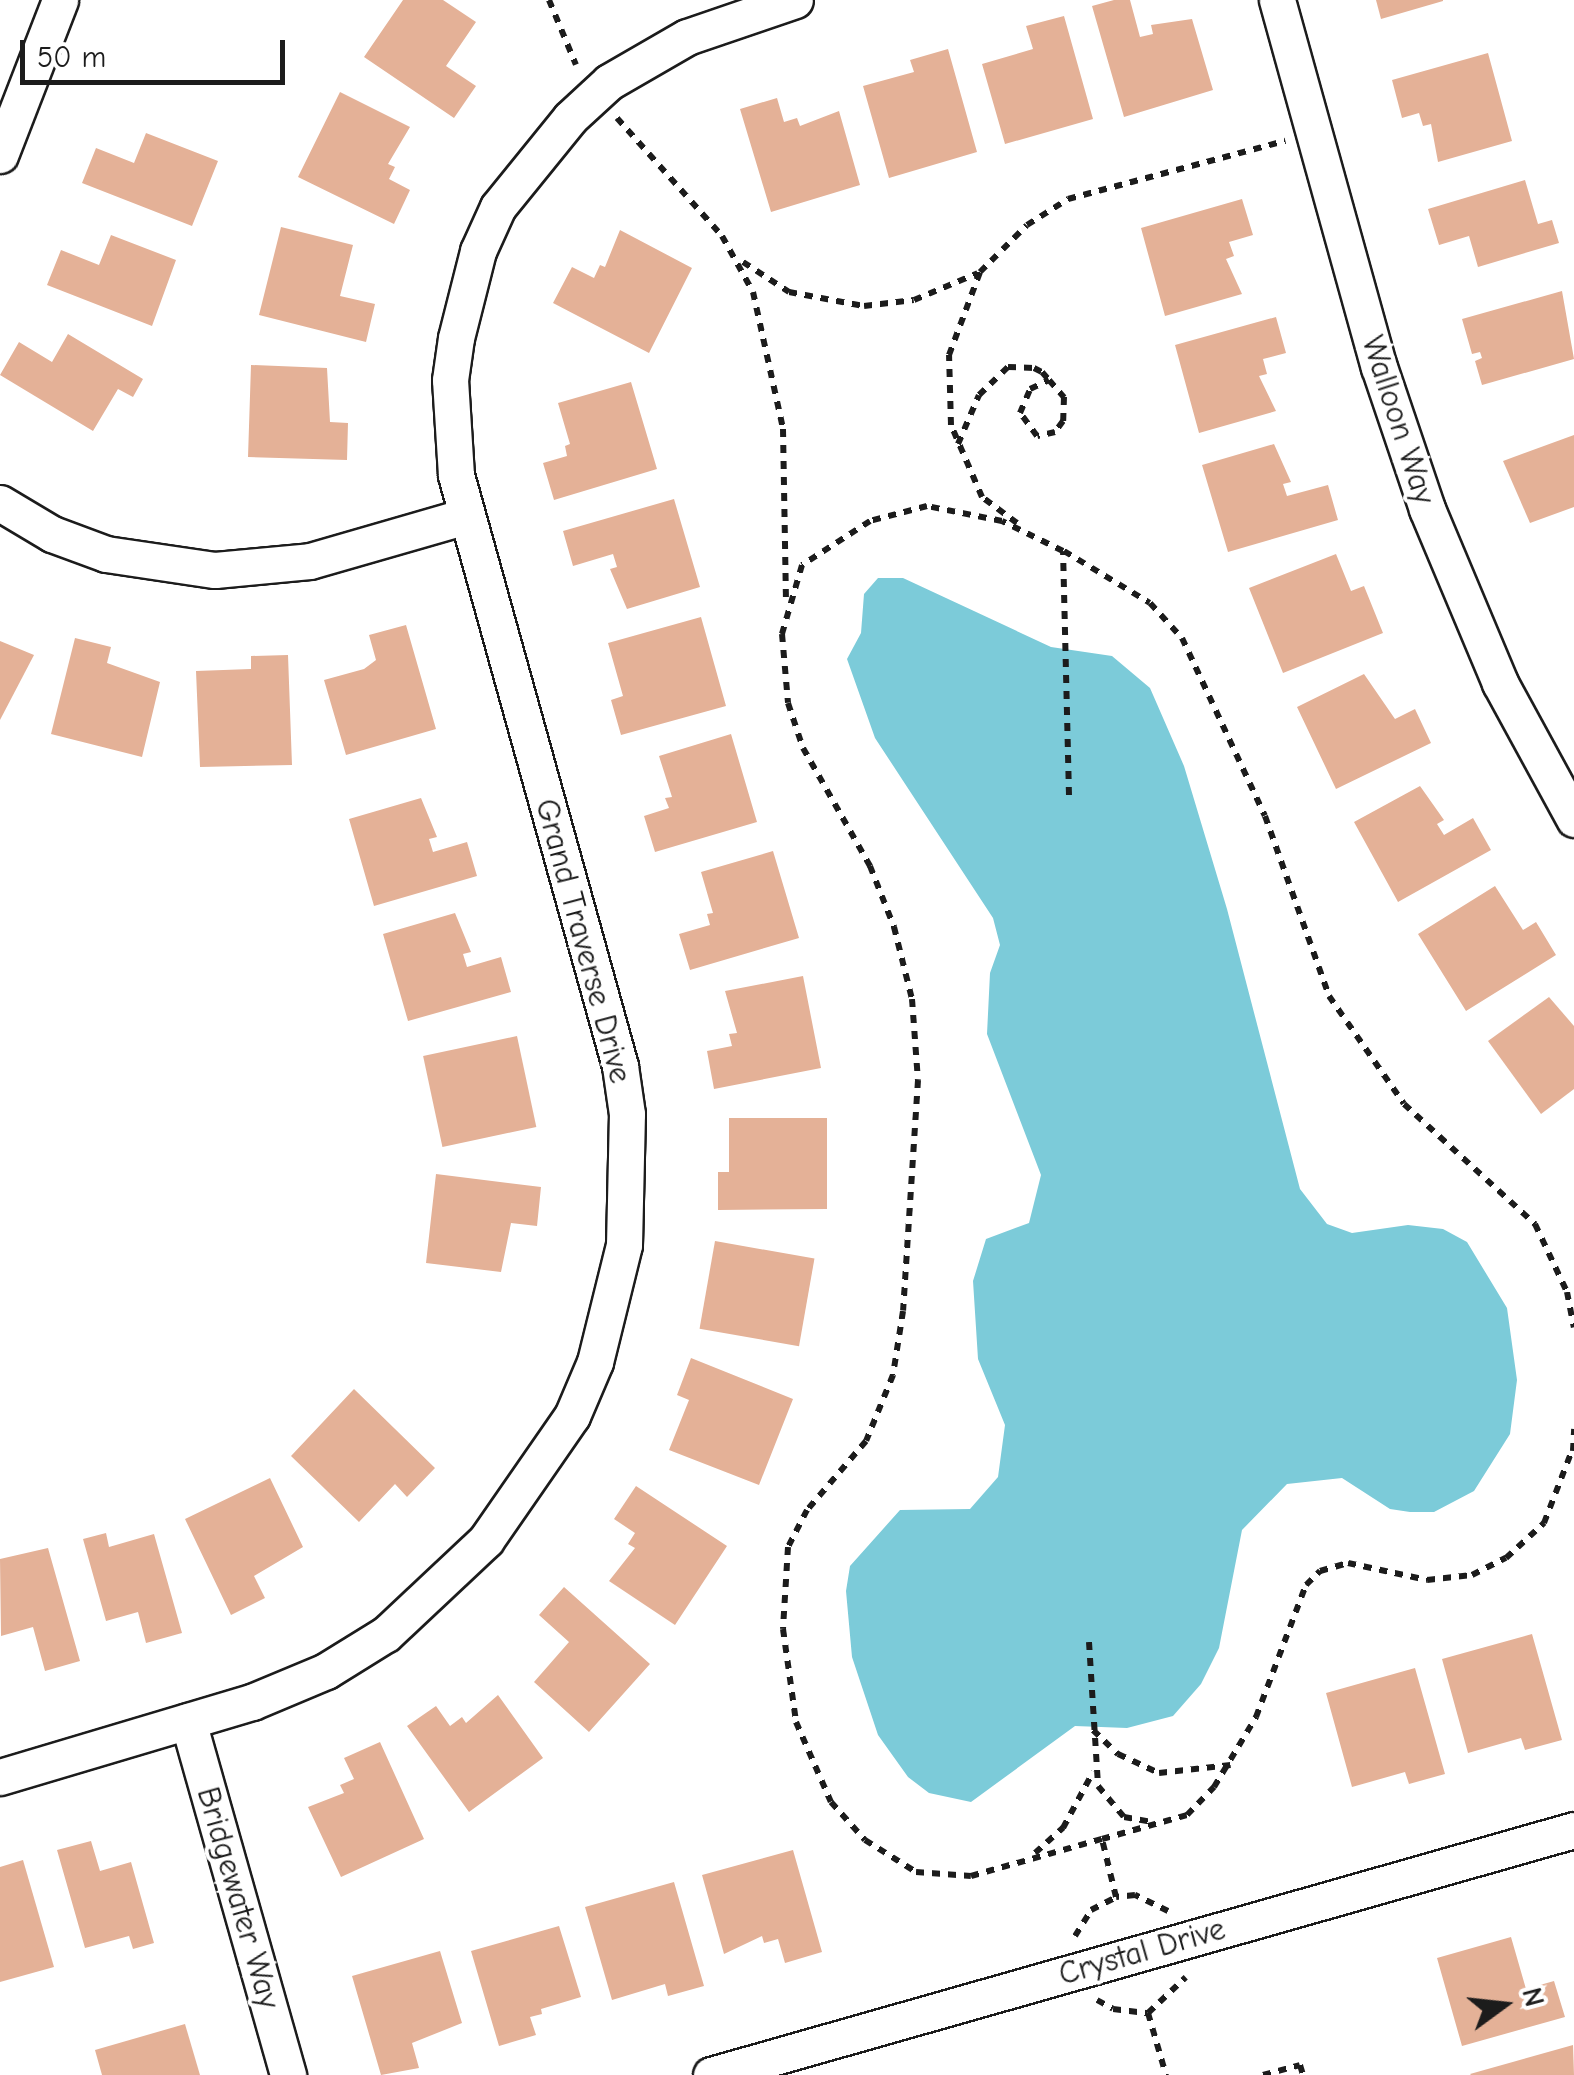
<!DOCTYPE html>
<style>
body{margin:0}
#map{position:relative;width:1574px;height:2075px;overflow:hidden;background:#fff;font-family:"Comic Neue",sans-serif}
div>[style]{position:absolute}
.water>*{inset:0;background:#7ccbd9}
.building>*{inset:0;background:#e4b197;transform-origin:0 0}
.path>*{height:6px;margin-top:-3px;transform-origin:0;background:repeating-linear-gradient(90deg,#1c1c1c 0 8px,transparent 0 16px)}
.roads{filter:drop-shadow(2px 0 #1c1c1c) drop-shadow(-2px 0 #1c1c1c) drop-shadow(0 2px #1c1c1c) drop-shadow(0 -2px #1c1c1c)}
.minor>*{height:35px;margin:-17.5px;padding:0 17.5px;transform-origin:17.5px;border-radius:17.5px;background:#fff}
span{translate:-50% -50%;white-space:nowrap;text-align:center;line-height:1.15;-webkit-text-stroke:8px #fff;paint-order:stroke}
.street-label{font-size:32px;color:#1c1c1c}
.north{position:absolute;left:1454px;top:1955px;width:100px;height:100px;-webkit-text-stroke:8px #fff;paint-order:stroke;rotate:75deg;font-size:28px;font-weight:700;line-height:40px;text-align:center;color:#1c1c1c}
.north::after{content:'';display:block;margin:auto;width:35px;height:45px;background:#1c1c1c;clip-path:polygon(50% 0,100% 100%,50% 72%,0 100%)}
.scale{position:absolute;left:20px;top:40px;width:265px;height:45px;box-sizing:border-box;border:5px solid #1c1c1c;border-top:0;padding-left:12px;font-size:30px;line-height:35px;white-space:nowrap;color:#1c1c1c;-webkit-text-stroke:8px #fff;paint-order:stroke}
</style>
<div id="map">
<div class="water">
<i style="clip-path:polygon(878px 578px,903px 578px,1051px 647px,1112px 656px,1150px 688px,1184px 766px,1227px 909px,1300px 1189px,1327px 1224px,1352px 1233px,1408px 1225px,1443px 1229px,1467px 1242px,1507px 1308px,1517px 1380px,1510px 1434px,1474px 1491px,1434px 1512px,1410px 1512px,1390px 1509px,1342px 1478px,1287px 1484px,1242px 1530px,1219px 1648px,1201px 1684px,1173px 1716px,1127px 1728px,1075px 1726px,971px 1802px,929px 1793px,908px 1777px,878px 1735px,852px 1657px,846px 1591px,850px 1566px,900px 1510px,970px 1509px,998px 1477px,1005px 1425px,978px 1359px,973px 1281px,986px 1239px,1029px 1223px,1041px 1175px,987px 1034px,990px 973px,1000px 945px,993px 918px,875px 738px,847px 659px,861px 633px,864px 594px)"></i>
</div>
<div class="building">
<i style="clip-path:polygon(403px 0,443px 0,476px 22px,446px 66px,476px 86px,454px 118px,364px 57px)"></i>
<i style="clip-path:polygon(1114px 0,1130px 0,1140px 37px,1153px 34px,1151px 25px,1192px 19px,1213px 90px,1124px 117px,1092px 6px)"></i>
<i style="clip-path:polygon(1376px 0,1443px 0,1443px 1px,1381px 19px)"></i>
<i style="clip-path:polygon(1064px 16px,1093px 119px,1005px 144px,982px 64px,1033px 49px,1026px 26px)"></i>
<i style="clip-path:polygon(948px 49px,977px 152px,889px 178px,863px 86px,914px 72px,910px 60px)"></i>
<i style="clip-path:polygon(1488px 53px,1512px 141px,1438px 162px,1431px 124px,1423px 126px,1419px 113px,1402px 118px,1392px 80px)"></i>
<i style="clip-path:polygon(340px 92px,410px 127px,388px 164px,395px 167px,389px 179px,410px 190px,394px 224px,298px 177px)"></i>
<i style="clip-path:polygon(777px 98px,784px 122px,797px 118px,800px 126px,839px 111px,860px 185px,771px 212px,740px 109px)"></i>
<i style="clip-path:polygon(146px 133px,218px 161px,192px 226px,82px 183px,96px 148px,134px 163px)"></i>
<i style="clip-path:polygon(1525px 180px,1538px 224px,1552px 220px,1559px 243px,1478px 267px,1469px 236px,1439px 245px,1428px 209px)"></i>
<i style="clip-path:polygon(1242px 199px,1253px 235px,1229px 242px,1234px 256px,1226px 259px,1242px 294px,1165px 316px,1141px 228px)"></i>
<i style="clip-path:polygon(281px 227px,353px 245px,340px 296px,375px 304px,366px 342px,259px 315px)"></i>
<i style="clip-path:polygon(620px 230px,692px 268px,649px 353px,553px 303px,572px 267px,594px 278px,600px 265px,605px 267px)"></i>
<i style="clip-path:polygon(111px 235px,176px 260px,152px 326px,47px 285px,61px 250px,99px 265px)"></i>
<i style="clip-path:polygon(1562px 291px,1574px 359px,1482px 385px,1475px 361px,1482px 358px,1480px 352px,1472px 354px,1462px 319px)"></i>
<i style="clip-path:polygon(1276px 317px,1286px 353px,1263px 359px,1267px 374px,1259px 376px,1276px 411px,1199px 433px,1175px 345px)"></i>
<i style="clip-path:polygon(68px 334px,143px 379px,133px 397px,118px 389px,93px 431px,0 375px,19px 342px,52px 362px)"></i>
<i style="clip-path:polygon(251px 365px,327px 368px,330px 422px,348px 423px,347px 460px,248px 457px)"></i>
<i style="clip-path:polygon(631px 382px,657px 469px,554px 500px,543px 463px,567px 456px,565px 446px,570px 444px,558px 403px)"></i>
<i style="clip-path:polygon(1574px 435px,1574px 507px,1530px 523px,1503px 461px)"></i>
<i style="clip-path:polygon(1274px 444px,1291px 482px,1283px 484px,1287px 496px,1328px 485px,1338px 520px,1228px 552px,1202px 465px)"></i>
<i style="clip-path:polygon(674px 499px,700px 587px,627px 609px,610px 569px,617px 567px,613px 554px,573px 566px,563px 531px)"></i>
<i style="clip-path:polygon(1336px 554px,1351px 591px,1364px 586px,1383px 633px,1283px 673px,1249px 588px)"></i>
<i style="clip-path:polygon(701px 617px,726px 706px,621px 735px,611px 700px,623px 696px,608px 643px)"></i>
<i style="clip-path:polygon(406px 625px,436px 729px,346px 755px,324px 680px,364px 669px,376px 660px,369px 635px)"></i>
<i style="clip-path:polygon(75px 638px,111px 647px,107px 663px,160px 682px,142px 757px,51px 734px)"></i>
<i style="clip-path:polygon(0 641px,34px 655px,0 720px)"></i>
<i style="clip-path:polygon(288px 655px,292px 765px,200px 767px,196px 671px,251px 669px,251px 656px)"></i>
<i style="clip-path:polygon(1364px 674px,1395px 719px,1415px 709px,1431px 743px,1336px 789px,1297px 707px)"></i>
<i style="clip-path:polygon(731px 734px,757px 822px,655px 852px,644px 816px,669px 808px,665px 798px,672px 797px,659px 756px)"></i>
<i style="clip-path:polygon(1420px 786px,1444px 820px,1437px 824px,1444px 835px,1473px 818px,1491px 850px,1398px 902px,1354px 822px)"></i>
<i style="clip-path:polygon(421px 798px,437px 837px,429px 839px,433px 852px,467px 842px,477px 876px,374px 906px,349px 819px)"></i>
<i style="clip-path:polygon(773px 851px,799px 938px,690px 970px,679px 934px,710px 925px,707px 914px,713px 913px,701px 872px)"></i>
<i style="clip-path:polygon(1495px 886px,1523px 930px,1536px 922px,1556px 955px,1466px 1011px,1418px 934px)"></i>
<i style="clip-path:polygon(455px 913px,471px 952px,463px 954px,467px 967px,501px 957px,511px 992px,408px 1021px,383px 934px)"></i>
<i style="clip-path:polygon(803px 976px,821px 1068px,714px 1089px,707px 1051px,732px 1046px,729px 1034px,737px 1033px,725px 991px)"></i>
<i style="clip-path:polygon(1549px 997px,1574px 1026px,1574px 1089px,1541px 1114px,1488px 1041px)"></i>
<i style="left:517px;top:1036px;width:93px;height:96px;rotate:78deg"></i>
<i style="clip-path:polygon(729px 1118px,827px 1118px,827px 1209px,718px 1210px,718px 1172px,729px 1172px)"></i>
<i style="clip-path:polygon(436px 1174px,541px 1187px,537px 1226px,511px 1223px,501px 1272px,426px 1263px)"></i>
<i style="left:715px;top:1241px;width:101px;height:89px;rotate:10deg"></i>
<i style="clip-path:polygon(691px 1358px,793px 1399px,759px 1485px,669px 1450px,689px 1400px,677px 1395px)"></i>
<i style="clip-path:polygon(354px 1389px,435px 1468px,407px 1497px,395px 1484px,359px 1522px,291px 1456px)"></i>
<i style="clip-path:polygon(270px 1478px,303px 1547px,254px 1576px,265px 1598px,231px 1615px,185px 1519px)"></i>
<i style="clip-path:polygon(636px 1486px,727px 1546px,675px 1625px,609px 1581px,635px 1548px,628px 1544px,635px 1533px,614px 1519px)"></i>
<i style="clip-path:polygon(106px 1533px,109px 1547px,154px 1534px,182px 1633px,146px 1643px,138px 1612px,106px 1621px,83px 1539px)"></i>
<i style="clip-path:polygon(48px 1548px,80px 1661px,45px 1671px,33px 1627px,1px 1636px,0 1559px)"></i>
<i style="clip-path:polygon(564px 1587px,650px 1664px,589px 1732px,534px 1682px,569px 1642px,539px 1615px)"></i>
<i style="clip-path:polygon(1532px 1634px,1562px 1740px,1525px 1750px,1521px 1738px,1468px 1753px,1442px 1659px)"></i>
<i style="clip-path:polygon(1415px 1668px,1445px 1774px,1409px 1784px,1405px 1772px,1352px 1787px,1326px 1693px)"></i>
<i style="clip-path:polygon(498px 1695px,543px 1758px,469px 1812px,407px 1726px,436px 1706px,450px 1726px,462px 1717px,466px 1723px)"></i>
<i style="clip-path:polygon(380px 1742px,424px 1839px,341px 1877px,308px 1807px,344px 1793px,340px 1785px,354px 1779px,344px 1758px)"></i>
<i style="clip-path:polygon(91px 1841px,100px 1871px,131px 1862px,154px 1943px,133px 1949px,129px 1936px,85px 1948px,57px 1850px)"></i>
<i style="clip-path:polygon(793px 1850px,822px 1952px,785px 1963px,778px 1939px,764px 1943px,762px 1936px,724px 1954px,702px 1875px)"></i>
<i style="clip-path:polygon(23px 1860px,54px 1967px,0 1982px,0 1867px)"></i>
<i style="clip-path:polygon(674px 1882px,704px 1986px,668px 1996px,665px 1984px,612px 2000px,585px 1907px)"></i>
<i style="clip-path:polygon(559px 1926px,581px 1997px,541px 2009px,542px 2014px,530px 2017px,536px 2035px,499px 2046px,471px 1951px)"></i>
<i style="clip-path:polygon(1511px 1937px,1526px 1989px,1554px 1981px,1565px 2017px,1462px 2046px,1437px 1958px)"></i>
<i style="clip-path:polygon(440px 1951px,462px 2023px,412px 2043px,419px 2068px,381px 2075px,352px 1976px)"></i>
<i style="clip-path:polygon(185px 2024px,200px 2075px,102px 2075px,95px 2050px)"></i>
<i style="clip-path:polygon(1573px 2045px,1574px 2075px,1471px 2075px,1470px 2074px)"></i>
</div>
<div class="path">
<i style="left:549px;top:0;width:70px;rotate:67.4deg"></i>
<i style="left:617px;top:118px;width:158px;rotate:48.3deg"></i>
<i style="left:722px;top:236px;width:64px;rotate:61deg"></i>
<i style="left:753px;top:292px;width:140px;rotate:77.6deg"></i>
<i style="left:783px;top:429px;width:169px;rotate:89deg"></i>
<i style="left:743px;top:262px;width:55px;rotate:33.1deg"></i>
<i style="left:789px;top:292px;width:76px;rotate:10.6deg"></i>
<i style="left:864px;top:306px;width:50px;rotate:-6.8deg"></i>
<i style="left:914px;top:300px;width:69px;rotate:-22.9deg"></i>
<i style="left:958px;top:444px;width:53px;rotate:-66.8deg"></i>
<i style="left:979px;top:395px;width:40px;rotate:-44deg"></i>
<i style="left:1008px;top:367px;width:26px;rotate:2deg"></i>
<i style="left:1034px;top:368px;width:9px;rotate:27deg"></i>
<i style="left:1042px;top:372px;width:11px;rotate:49deg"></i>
<i style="left:1049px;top:380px;width:23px;rotate:49deg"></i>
<i style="left:1064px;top:397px;width:24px;rotate:92deg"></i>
<i style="left:1063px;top:421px;width:14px;rotate:126deg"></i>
<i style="left:1055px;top:432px;width:18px;rotate:167deg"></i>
<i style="left:1037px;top:436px;width:29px;rotate:-126deg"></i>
<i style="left:1020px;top:413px;width:26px;rotate:-67deg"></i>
<i style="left:1030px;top:389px;width:21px;rotate:-25deg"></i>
<i style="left:1017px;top:523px;width:44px;rotate:-143.4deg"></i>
<i style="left:982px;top:497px;width:78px;rotate:-113.3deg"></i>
<i style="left:951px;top:425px;width:70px;rotate:-91.6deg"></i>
<i style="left:949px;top:355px;width:89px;rotate:-69.5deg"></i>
<i style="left:980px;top:272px;width:66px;rotate:-45deg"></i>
<i style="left:1027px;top:225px;width:49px;rotate:-32.4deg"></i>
<i style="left:1068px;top:199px;width:225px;rotate:-15deg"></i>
<i style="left:1064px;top:551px;width:100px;rotate:31.2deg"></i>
<i style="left:1150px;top:603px;width:47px;rotate:47.6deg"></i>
<i style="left:1182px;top:638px;width:196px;rotate:65deg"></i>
<i style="left:1265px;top:816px;width:191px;rotate:70.4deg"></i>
<i style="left:1329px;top:996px;width:131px;rotate:55.2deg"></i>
<i style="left:1404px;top:1104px;width:178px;rotate:42.5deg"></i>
<i style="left:1535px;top:1224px;width:75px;rotate:64.8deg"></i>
<i style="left:1567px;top:1292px;width:36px;rotate:79deg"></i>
<i style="left:1069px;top:795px;width:244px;rotate:-91.4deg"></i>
<i style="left:1063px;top:551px;width:68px;rotate:-153.8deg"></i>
<i style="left:1002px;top:521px;width:76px;rotate:-168.7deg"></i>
<i style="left:927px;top:506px;width:59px;rotate:165.3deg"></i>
<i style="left:870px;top:521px;width:81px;rotate:147.1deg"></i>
<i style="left:802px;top:565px;width:72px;rotate:106.2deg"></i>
<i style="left:782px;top:634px;width:69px;rotate:85deg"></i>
<i style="left:788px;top:703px;width:47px;rotate:71.6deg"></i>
<i style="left:803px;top:748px;width:136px;rotate:60.4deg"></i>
<i style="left:870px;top:866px;width:66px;rotate:68.5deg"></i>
<i style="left:894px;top:927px;width:74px;rotate:76deg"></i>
<i style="left:912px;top:999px;width:81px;rotate:85.8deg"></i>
<i style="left:918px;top:1080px;width:231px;rotate:93.7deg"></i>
<i style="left:903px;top:1311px;width:65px;rotate:98.9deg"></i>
<i style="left:893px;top:1375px;width:71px;rotate:112.2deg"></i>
<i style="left:866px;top:1441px;width:91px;rotate:130.5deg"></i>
<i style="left:807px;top:1510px;width:42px;rotate:117.2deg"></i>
<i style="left:788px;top:1547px;width:82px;rotate:93.5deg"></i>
<i style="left:783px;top:1629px;width:94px;rotate:82deg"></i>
<i style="left:796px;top:1722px;width:87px;rotate:66.4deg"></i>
<i style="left:831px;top:1802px;width:51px;rotate:48.2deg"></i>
<i style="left:865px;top:1840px;width:60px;rotate:32.1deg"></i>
<i style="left:916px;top:1872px;width:55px;rotate:4.2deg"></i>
<i style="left:971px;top:1876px;width:136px;rotate:-15.8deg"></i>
<i style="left:1573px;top:1451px;width:22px;rotate:-87deg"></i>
<i style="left:1089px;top:1642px;width:144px;rotate:86.4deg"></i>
<i style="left:1098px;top:1786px;width:40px;rotate:50deg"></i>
<i style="left:1124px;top:1817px;width:28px;rotate:10deg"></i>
<i style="left:1093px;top:1730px;width:35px;rotate:44deg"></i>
<i style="left:1118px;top:1754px;width:45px;rotate:24.9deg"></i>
<i style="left:1159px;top:1773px;width:72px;rotate:-6.3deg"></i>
<i style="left:1035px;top:1853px;width:38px;rotate:-42deg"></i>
<i style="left:1063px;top:1828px;width:64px;rotate:-61.8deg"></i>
<i style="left:1168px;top:1911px;width:37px;rotate:-154deg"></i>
<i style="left:1135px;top:1895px;width:19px;rotate:174deg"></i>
<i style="left:1116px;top:1897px;width:60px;rotate:-103.6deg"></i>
<i style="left:1102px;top:1839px;width:88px;rotate:-15.8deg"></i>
<i style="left:1187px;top:1815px;width:39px;rotate:-46deg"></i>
<i style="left:1214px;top:1787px;width:82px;rotate:-59deg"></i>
<i style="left:1256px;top:1717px;width:141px;rotate:-69.3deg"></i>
<i style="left:1306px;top:1585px;width:20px;rotate:-45deg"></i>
<i style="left:1320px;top:1571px;width:29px;rotate:-16deg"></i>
<i style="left:1348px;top:1563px;width:81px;rotate:12.1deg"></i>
<i style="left:1427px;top:1580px;width:45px;rotate:-6.3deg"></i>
<i style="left:1472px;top:1575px;width:38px;rotate:-27deg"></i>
<i style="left:1506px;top:1558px;width:52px;rotate:-42.6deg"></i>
<i style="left:1544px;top:1523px;width:75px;rotate:-68.9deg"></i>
<i style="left:1075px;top:1936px;width:31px;rotate:-58deg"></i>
<i style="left:1091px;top:1910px;width:28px;rotate:-27deg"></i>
<i style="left:1097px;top:2000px;width:18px;rotate:29deg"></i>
<i style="left:1113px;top:2009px;width:35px;rotate:7deg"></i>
<i style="left:1148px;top:2013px;width:52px;rotate:-43.5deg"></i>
<i style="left:1148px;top:2013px;width:65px;rotate:73.8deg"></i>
<i style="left:1263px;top:2075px;width:38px;rotate:-15deg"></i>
<i style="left:1300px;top:2065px;width:10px;rotate:73deg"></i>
</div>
<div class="roads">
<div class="minor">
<i style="left:1277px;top:0;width:381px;rotate:74.5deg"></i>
<i style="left:1379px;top:367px;width:150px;rotate:71.3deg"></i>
<i style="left:1427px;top:509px;width:189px;rotate:67.2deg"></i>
<i style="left:1500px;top:683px;width:155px;rotate:61.4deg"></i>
<i style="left:0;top:155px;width:166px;rotate:-68.8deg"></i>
<i style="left:0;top:503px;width:61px;rotate:30.8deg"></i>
<i style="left:52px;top:534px;width:58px;rotate:20.3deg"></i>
<i style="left:106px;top:554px;width:110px;rotate:8.4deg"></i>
<i style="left:215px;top:570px;width:95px;rotate:-5.4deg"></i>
<i style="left:310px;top:561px;width:162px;rotate:-16.1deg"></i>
<i style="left:188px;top:1721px;width:368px;rotate:74.2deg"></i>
<i style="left:0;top:1777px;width:263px;rotate:-16.6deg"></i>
<i style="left:252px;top:1702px;width:80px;rotate:-22.7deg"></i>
<i style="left:326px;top:1671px;width:70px;rotate:-31.7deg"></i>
<i style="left:386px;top:1634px;width:137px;rotate:-43.2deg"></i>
<i style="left:486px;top:1540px;width:151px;rotate:-55.3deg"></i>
<i style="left:572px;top:1416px;width:59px;rotate:-66.9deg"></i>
<i style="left:595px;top:1362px;width:121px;rotate:-76.1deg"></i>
<i style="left:624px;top:1245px;width:131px;rotate:-88.7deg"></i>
<i style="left:627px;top:1114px;width:49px;rotate:-98.3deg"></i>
<i style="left:620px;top:1066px;width:613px;rotate:-105.51deg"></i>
<i style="left:456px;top:475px;width:95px;rotate:-93.6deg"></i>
<i style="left:450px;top:380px;width:42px;rotate:-81.9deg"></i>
<i style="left:456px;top:338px;width:90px;rotate:-75.8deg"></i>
<i style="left:478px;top:251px;width:48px;rotate:-65.6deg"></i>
<i style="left:498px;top:207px;width:114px;rotate:-51deg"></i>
<i style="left:570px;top:118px;width:53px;rotate:-42.7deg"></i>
<i style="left:609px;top:82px;width:90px;rotate:-30deg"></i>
<i style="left:687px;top:37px;width:114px;rotate:-18.9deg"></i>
<i style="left:711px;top:2075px;width:897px;rotate:-15.85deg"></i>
</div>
</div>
<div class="street-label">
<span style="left:1398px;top:420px;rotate:72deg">Walloon Way</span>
<span style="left:583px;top:941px;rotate:75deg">Grand Traverse Drive</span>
<span style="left:238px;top:1898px;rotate:74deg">Bridgewater Way</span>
<span style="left:1142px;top:1952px;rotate:-16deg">Crystal Drive</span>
</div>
<div class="north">N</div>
<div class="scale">50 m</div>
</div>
